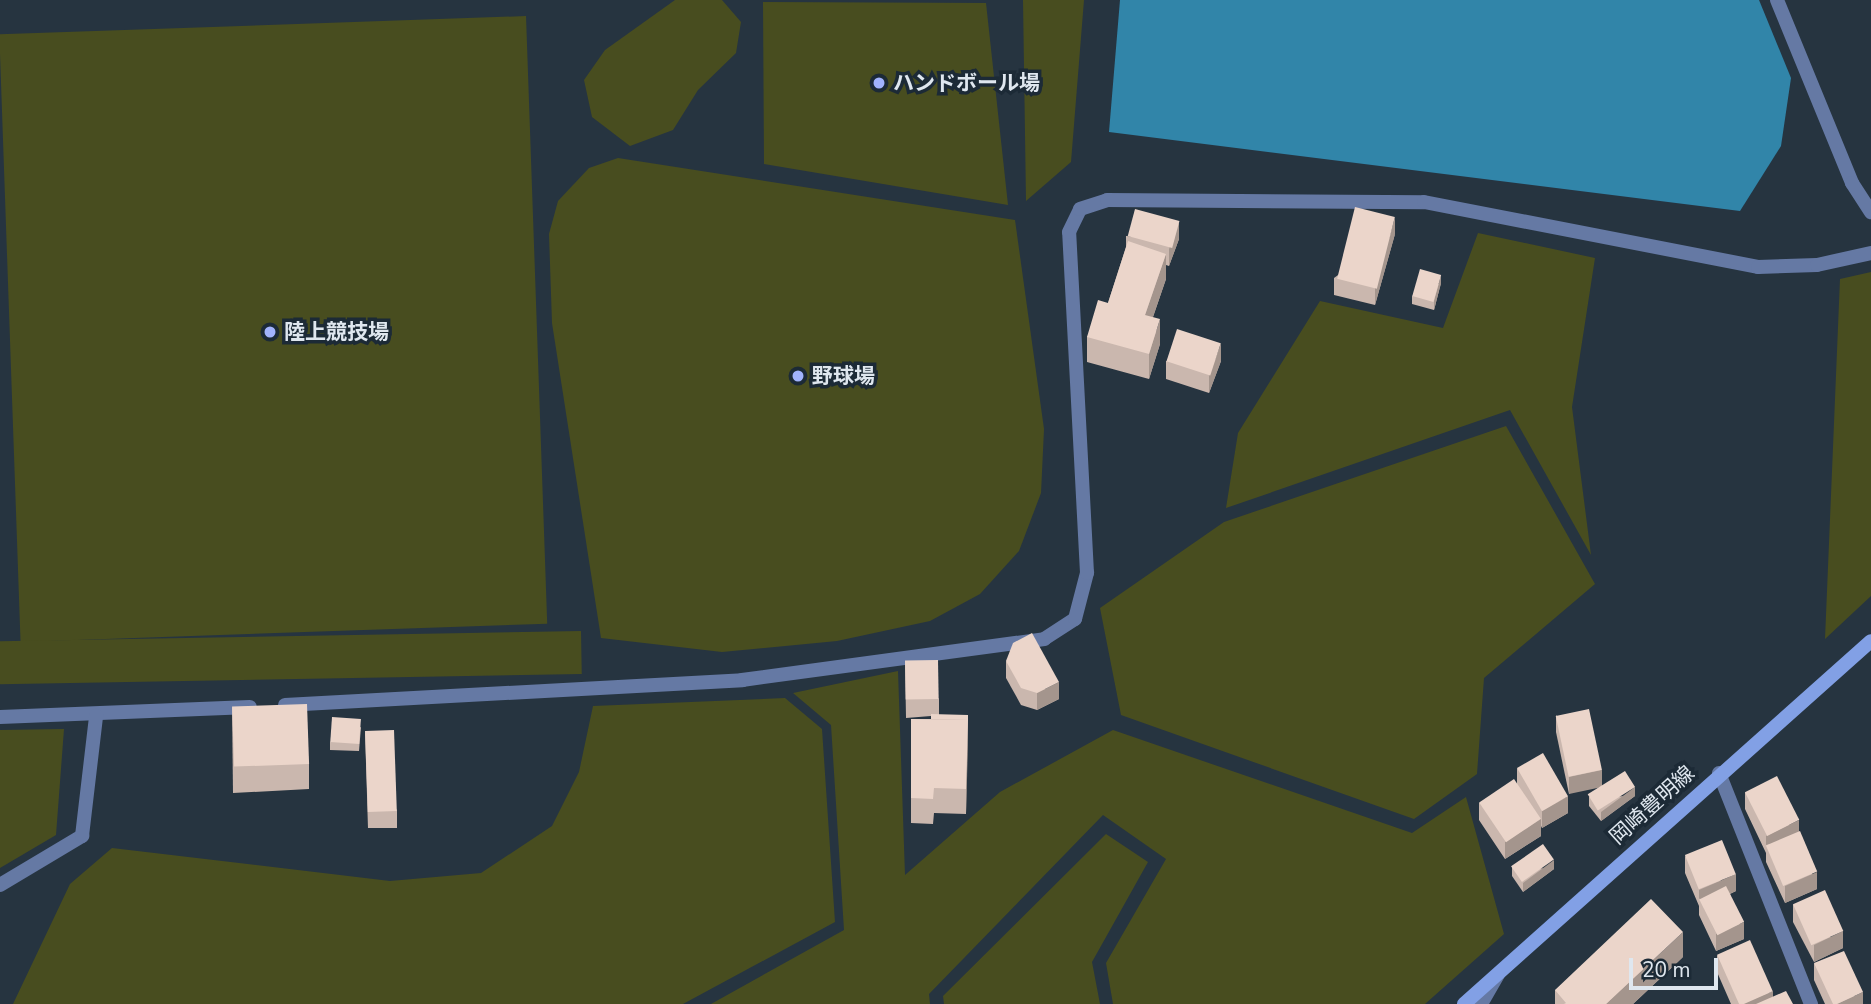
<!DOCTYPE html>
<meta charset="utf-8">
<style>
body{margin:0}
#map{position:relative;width:1871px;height:1004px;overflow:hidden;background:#263440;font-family:"Nunito Sans","Noto Sans JP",sans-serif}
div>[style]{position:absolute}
.green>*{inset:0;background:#484d1f;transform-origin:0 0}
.water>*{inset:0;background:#3185a9}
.minor>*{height:14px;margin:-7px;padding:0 7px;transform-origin:7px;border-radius:7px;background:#6579a4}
.secondary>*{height:14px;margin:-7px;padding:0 7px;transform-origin:7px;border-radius:7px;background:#82a0e5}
.wall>*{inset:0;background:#cab7ae}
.shaded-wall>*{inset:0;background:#a4958d}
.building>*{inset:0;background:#ebd5ca;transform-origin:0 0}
.dots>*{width:19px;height:19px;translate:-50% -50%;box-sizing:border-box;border:4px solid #1c2a36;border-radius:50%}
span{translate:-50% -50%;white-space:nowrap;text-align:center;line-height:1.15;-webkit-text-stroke:7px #1c2a36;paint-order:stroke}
.poi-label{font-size:21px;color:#dfe7ef;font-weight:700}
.left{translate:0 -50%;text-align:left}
.street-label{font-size:21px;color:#dfe7ef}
.scale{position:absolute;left:1629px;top:958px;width:89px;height:32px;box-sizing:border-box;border:4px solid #dfe7ef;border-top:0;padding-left:9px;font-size:21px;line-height:24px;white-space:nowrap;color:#dfe7ef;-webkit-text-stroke:5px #1c2a36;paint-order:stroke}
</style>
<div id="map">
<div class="green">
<i style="clip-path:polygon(675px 0,722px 0,741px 22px,736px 53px,698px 90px,673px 130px,630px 146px,592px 117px,584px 80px,605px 50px)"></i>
<i style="clip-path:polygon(1023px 0,1084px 0,1071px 162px,1026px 201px)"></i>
<i style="clip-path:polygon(763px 2px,986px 3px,1008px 205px,764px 164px)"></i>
<i style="left:526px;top:16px;width:608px;height:527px;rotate:88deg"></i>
<i style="clip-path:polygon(618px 158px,1015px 220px,1044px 429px,1041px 493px,1019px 551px,980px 594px,930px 621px,837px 641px,722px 652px,601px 638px,552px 323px,549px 234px,558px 201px,589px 168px)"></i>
<i style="clip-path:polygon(1478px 233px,1595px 258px,1572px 407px,1591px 555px,1510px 410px,1226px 508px,1238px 433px,1320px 301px,1443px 328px)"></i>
<i style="clip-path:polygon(1871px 272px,1871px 596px,1825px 639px,1840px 279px)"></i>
<i style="clip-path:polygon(1506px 426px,1595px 584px,1484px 678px,1477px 774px,1414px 819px,1121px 715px,1100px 608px,1224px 522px)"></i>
<i style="left:581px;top:631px;width:43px;height:582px;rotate:89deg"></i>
<i style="clip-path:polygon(898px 671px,905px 875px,1000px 792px,1113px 730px,1412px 833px,1466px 797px,1504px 934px,1425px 1004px,1113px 1004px,1106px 963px,1166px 859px,1103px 815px,929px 994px,930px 1004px,711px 1004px,844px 930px,831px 725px,793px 693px)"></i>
<i style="clip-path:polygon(785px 698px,822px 729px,835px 922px,683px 1004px,13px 1004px,70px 884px,112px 848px,390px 881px,481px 873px,552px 826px,579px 772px,593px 706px)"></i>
<i style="clip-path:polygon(64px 729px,56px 835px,0 868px,0 730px)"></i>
<i style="clip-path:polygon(1106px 834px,1148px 862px,1092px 962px,1100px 1004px,944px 1004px,943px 996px)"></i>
</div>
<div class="water">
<i style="clip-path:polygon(1120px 0,1759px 0,1791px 78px,1781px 146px,1740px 211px,1109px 132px)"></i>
</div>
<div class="minor">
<i style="left:1777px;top:0;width:198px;rotate:67.7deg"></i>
<i style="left:1852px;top:183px;width:35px;rotate:57deg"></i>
<i style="left:285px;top:705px;width:458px;rotate:-3.1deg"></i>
<i style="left:742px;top:680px;width:305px;rotate:-7.7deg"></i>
<i style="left:1044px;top:639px;width:37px;rotate:-33deg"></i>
<i style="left:1075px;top:619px;width:48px;rotate:-75.4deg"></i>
<i style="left:1087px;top:573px;width:341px;rotate:-93deg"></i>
<i style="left:1069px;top:232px;width:25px;rotate:-64deg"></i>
<i style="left:1080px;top:209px;width:28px;rotate:-18deg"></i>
<i style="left:1107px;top:200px;width:317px;rotate:0.4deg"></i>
<i style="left:1424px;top:202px;width:340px;rotate:11deg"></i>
<i style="left:1758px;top:267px;width:59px;rotate:-1.9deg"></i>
<i style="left:1817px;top:265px;width:55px;rotate:-12.5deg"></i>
<i style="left:0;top:717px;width:250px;rotate:-2.3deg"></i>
<i style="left:1719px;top:773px;width:249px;rotate:68.3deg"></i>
<i style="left:0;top:885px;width:96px;rotate:-30.9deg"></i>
<i style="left:82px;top:836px;width:121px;rotate:-83.3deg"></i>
<i style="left:1481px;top:1004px;width:34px;rotate:-60deg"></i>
</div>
<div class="secondary">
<i style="left:1464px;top:1004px;width:545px;rotate:-41.73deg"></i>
</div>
<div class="wall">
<i style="clip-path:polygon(1395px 234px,1375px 305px,1334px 295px,1334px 278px)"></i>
<i style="clip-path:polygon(1126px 236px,1179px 239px,1169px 266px,1166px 265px,1166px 279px,1153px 317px,1160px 344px,1149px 379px,1087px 362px,1087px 337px,1108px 303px,1126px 247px)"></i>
<i style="clip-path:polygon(1441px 283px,1434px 310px,1412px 304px,1412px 296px)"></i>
<i style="clip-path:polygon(1166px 361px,1221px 361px,1209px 393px,1166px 379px)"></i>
<i style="clip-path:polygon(905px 661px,939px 699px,939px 715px,968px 715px,966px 814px,934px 813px,933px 824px,911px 823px,911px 719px,931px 719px,931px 716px,906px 718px)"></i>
<i style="clip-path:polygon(1006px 661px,1059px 699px,1037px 710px,1021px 705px,1006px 678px)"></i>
<i style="clip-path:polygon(232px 707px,309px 764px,309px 789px,233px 793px)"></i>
<i style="clip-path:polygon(1556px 715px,1602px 770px,1569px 794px,1556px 732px)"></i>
<i style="clip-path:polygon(361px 727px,359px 751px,330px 750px,330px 742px)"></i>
<i style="clip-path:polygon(365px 731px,397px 811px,397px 828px,368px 828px)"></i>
<i style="clip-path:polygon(1517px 768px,1568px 813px,1542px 828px,1541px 826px,1541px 836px,1505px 859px,1479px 820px,1479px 803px,1517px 784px)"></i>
<i style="clip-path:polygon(1745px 792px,1799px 832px,1817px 889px,1785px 903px,1766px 862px,1766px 853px,1745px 809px)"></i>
<i style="clip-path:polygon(1635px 796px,1601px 821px,1589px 806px,1589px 797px)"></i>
<i style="clip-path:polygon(1685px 856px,1736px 891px,1730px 894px,1744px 939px,1716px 951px,1699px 915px,1699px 906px,1685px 873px)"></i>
<i style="clip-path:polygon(1512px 867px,1554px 869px,1523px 892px,1512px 876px)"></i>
<i style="clip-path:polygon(1793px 904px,1843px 948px,1814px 962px,1793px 922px)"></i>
<i style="clip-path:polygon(1717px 955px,1773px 997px,1793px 1004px,1731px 1004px,1717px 972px)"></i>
<i style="clip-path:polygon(1683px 957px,1633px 1004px,1555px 1004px,1555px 990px)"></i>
<i style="clip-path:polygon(1814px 963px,1863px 1004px,1825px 1004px,1814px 980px)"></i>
</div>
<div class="shaded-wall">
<i style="clip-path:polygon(1395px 217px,1395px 234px,1375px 305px,1375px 288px)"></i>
<i style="clip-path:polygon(1179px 221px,1179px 239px,1169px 266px,1169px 249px)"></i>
<i style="clip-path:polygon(1166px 254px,1166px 279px,1145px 340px,1145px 315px)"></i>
<i style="clip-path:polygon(1441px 275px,1441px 283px,1434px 310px,1434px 301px)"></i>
<i style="clip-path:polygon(1160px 319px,1160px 344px,1149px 379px,1149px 354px)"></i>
<i style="clip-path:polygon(1221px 343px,1221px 361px,1209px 393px,1209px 376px)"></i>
<i style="clip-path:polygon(1059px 682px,1059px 699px,1037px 710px,1037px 693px)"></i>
<i style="clip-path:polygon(968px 720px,968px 745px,966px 814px,966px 789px)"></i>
<i style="clip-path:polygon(1602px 770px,1602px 787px,1569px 794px,1569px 777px)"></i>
<i style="clip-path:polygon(1635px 787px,1635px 796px,1601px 821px,1601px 812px)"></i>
<i style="clip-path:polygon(1568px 796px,1568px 813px,1542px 828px,1542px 810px)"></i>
<i style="clip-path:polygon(1541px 819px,1541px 836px,1505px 859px,1505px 842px)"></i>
<i style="clip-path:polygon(1799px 820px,1799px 838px,1766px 845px,1766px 853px,1766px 836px)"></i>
<i style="clip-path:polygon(1554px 860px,1554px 869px,1523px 892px,1523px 883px)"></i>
<i style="clip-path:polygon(1817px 872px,1817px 889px,1785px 903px,1785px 886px)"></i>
<i style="clip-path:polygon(1736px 874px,1736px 891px,1703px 905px,1699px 898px,1699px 890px)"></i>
<i style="clip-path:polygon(1744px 922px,1744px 939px,1716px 951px,1716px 934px)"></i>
<i style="clip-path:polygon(1843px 931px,1843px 948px,1814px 962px,1814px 945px)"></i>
<i style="clip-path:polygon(1683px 932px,1683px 957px,1633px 1004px,1606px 1004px)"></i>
<i style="clip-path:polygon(1773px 991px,1773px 1004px,1741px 1004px)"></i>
<i style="clip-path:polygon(1863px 992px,1863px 1004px,1837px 1004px)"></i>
</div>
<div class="building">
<i style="left:1355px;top:207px;width:41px;height:74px;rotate:14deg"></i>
<i style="left:1135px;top:209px;width:46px;height:28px;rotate:15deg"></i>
<i style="clip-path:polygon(1128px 241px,1166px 254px,1145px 315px,1160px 319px,1149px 354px,1087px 337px,1098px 300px,1108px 303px)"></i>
<i style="left:1420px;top:269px;width:22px;height:28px;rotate:16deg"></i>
<i style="left:1177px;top:329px;width:46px;height:34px;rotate:18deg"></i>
<i style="clip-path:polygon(1032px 633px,1059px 682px,1037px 693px,1021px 688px,1006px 661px,1013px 643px)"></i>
<i style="left:938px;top:660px;width:39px;height:33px;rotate:89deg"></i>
<i style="left:307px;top:704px;width:60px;height:75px;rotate:88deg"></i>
<i style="left:1589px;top:709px;width:62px;height:34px;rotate:78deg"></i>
<i style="clip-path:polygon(931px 714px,968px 715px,968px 736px,968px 720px,931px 719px)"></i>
<i style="left:332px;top:717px;width:29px;height:25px;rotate:4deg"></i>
<i style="clip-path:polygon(911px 719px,968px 720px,966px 789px,934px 788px,933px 799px,911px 798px)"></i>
<i style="left:394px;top:730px;width:81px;height:29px;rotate:88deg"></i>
<i style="left:1543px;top:753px;width:50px;height:30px;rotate:60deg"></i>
<i style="left:1625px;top:771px;width:19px;height:44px;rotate:58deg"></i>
<i style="left:1777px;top:776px;width:49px;height:36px;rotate:63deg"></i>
<i style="left:1514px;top:779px;width:48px;height:42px;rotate:56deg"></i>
<i style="left:1800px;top:831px;width:44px;height:37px;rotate:67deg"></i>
<i style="left:1722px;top:840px;width:37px;height:40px;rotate:68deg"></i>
<i style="left:1543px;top:844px;width:19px;height:39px;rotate:55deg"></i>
<i style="left:1726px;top:886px;width:40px;height:30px;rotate:63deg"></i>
<i style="left:1825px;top:890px;width:45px;height:35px;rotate:66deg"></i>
<i style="clip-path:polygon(1651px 899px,1683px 932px,1606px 1004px,1564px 1004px,1566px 1003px,1555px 990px)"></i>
<i style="left:1750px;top:940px;width:56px;height:36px;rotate:66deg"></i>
<i style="clip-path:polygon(1844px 951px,1863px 992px,1837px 1004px,1833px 1004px,1814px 963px)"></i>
<i style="clip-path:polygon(1786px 991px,1793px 1004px,1756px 1004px)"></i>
</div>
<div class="dots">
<i style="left:879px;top:83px;background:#a1b3fd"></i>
<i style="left:270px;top:332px;background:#a1b3fd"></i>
<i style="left:798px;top:376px;background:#a1b3fd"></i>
</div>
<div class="poi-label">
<span class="left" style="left:893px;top:83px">ハンドボール場</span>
<span class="left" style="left:284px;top:332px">陸上競技場</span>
<span class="left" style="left:812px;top:376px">野球場</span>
</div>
<div class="street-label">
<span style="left:1652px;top:805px;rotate:-42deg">岡崎豊明線</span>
</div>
<div class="scale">20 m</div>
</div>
